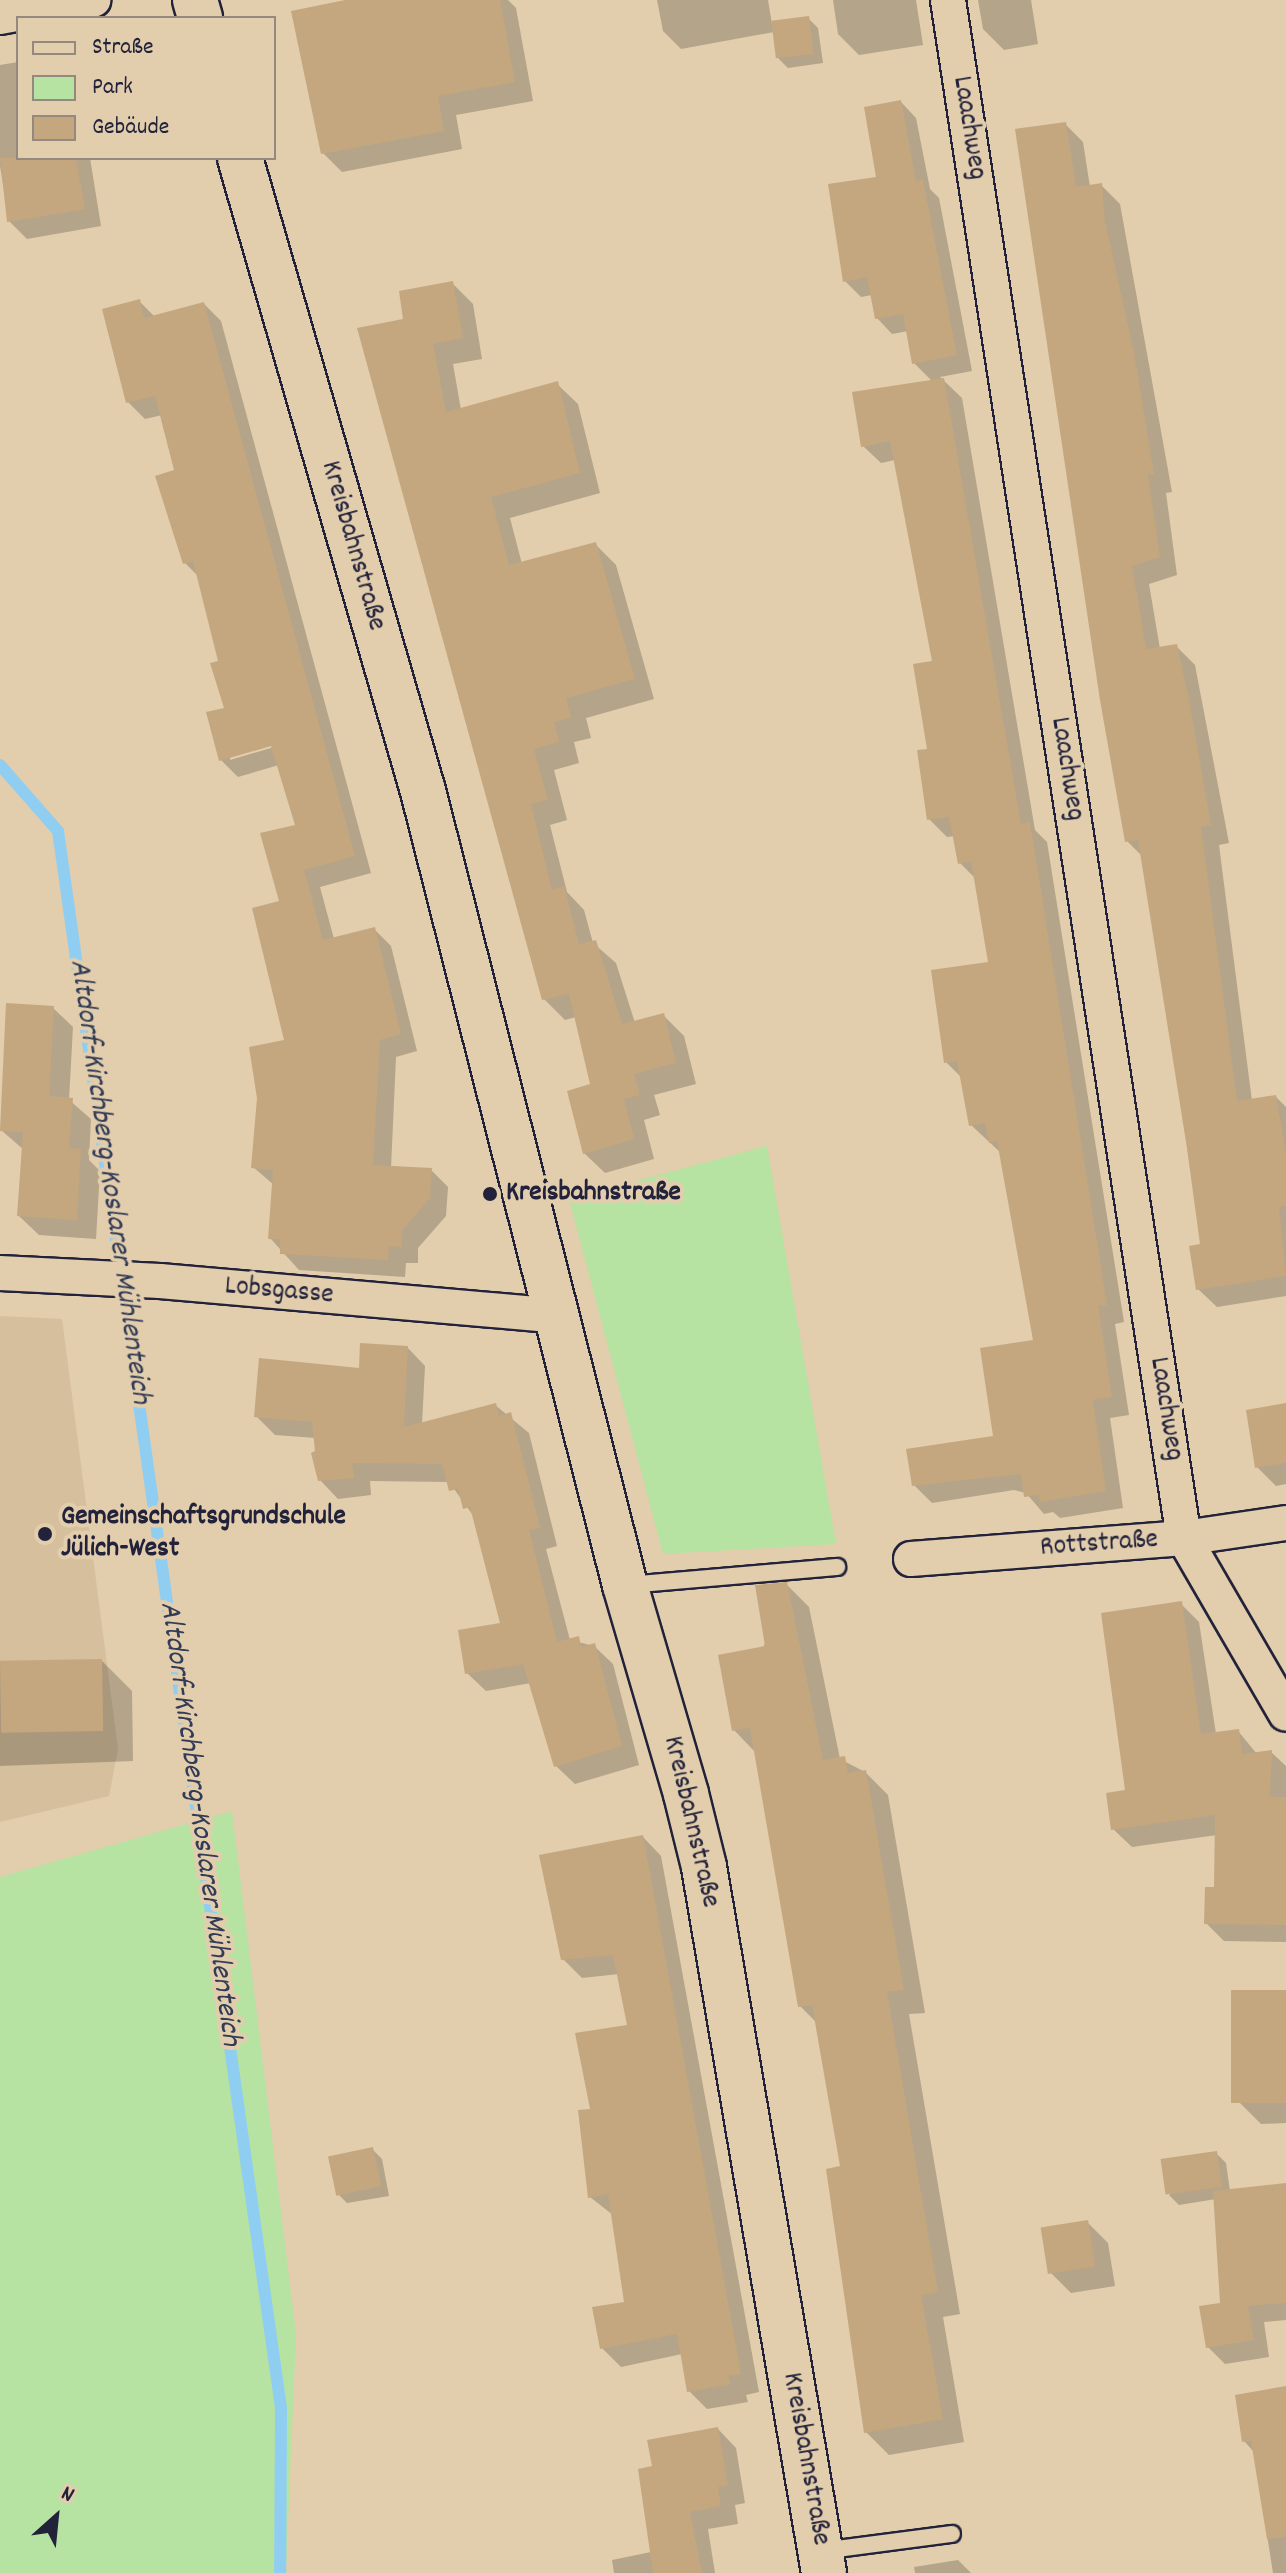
<!DOCTYPE html>
<meta charset="utf-8">
<style>
body{margin:0}
#map{position:relative;width:1286px;height:2573px;overflow:hidden;background:#e2cdac;font-family:Dekko,sans-serif}
div>[style]{position:absolute}
.built>*{inset:0;background:#d5bf9c}
.green>*{inset:0;background:#b6e3a2}
.shadow>*{inset:0;background:#0003}
.stream>*{height:12px;margin:-6px;padding:0 6px;transform-origin:6px;border-radius:6px;background:#90cef1}
.building>*{inset:0;background:#c4a77f;transform-origin:0 0}
.roads{filter:drop-shadow(2px 0 #22223b) drop-shadow(-2px 0 #22223b) drop-shadow(0 2px #22223b) drop-shadow(0 -2px #22223b)}
.lane>*{height:16px;margin:-8px;padding:0 8px;transform-origin:8px;border-radius:8px;background:#e2cdac}
.street>*{height:34px;margin:-17px;padding:0 17px;transform-origin:17px;border-radius:17px;background:#e2cdac}
.secondary>*{height:44px;margin:-22px;padding:0 22px;transform-origin:22px;border-radius:22px;background:#e2cdac}
.dots>*{width:22px;height:22px;translate:-50% -50%;box-sizing:border-box;border:4px solid #e2cdac;border-radius:50%}
span{translate:-50% -50%;white-space:nowrap;text-align:center;line-height:1.15;-webkit-text-stroke:8px #e2cdac;paint-order:stroke}
.street-label{font-size:28px;color:#22223b}
.poi-label{font-size:28px;color:#22223b;font-weight:700}
.left{translate:0 -50%;text-align:left}
.water-label{font-size:30px;color:#323c56;font-style:italic}
.legend{position:absolute;left:16px;top:16px;width:260px;height:144px;box-sizing:border-box;background:#e2cdac;border:2px solid #95897f;margin:0;padding:10px 14px;list-style:none;font-size:24px;color:#22223b}
.legend li{display:flex;align-items:center;gap:16px;height:40px}
.legend b{width:40px;border:2px solid #95897f}
.north{position:absolute;left:16px;top:2477px;width:80px;height:80px;-webkit-text-stroke:6px #e2cdac;paint-order:stroke;rotate:27deg;font-size:22px;font-weight:700;line-height:32px;text-align:center;color:#22223b}
.north::after{content:'';display:block;margin:auto;width:28px;height:36px;background:#22223b;clip-path:polygon(50% 0,100% 100%,50% 72%,0 100%)}
</style>
<div id="map">
<div class="built">
<i style="clip-path:polygon(0 1316px,62px 1319px,118px 1749px,109px 1796px,0 1822px)"></i>
</div>
<div class="green">
<i style="clip-path:polygon(767px 1146px,836px 1544px,663px 1554px,569px 1199px)"></i>
<i style="clip-path:polygon(232px 1811px,296px 2334px,286px 2573px,0 2573px,0 1877px)"></i>
</div>
<div class="shadow">
<i style="clip-path:polygon(359px 0,508px 0,516px 8px,533px 101px,456px 115px,462px 149px,342px 172px,323px 153px)"></i>
<i style="clip-path:polygon(657px 0,768px 0,772px 24px,808px 18px,818px 28px,823px 63px,788px 68px,778px 58px,774px 32px,681px 49px,663px 31px)"></i>
<i style="clip-path:polygon(833px 0,916px 0,923px 45px,859px 55px,838px 34px)"></i>
<i style="clip-path:polygon(978px 0,1031px 0,1038px 44px,1004px 50px,983px 29px)"></i>
<i style="clip-path:polygon(18px 62px,18px 158px,90px 158px,101px 226px,27px 239px,9px 221px,0 166px,0 65px)"></i>
<i style="clip-path:polygon(901px 102px,916px 118px,930px 189px,939px 198px,972px 371px,940px 377px,962px 398px,1035px 830px,1047px 842px,1124px 1322px,1115px 1324px,1129px 1415px,1110px 1418px,1123px 1508px,1060px 1518px,1053px 1512px,1044px 1514px,1026px 1493px,1014px 1490px,932px 1503px,914px 1485px,995px 1438px,1035px 1342px,1001px 1153px,971px 1125px,962px 1078px,946px 1062px,933px 971px,990px 964px,976px 879px,960px 863px,955px 836px,947px 837px,929px 819px,934px 663px,895px 460px,881px 463px,863px 446px,933px 382px,914px 363px,908px 331px,892px 334px,877px 318px,872px 295px,861px 297px,845px 281px)"></i>
<i style="clip-path:polygon(1065px 124px,1083px 142px,1090px 187px,1101px 185px,1120px 204px,1172px 492px,1166px 493px,1177px 575px,1149px 584px,1160px 649px,1176px 646px,1195px 665px,1229px 843px,1219px 845px,1252px 1101px,1276px 1097px,1286px 1107px,1286px 1296px,1217px 1307px,1198px 1289px,1202px 1245px,1143px 857px,1127px 841px)"></i>
<i style="clip-path:polygon(452px 283px,473px 304px,482px 359px,453px 364px,461px 410px,557px 384px,578px 404px,600px 493px,510px 518px,522px 564px,595px 544px,616px 565px,654px 699px,586px 718px,591px 738px,574px 742px,579px 763px,554px 770px,567px 820px,550px 825px,567px 892px,584px 910px,593px 943px,616px 963px,635px 1023px,663px 1015px,684px 1036px,696px 1084px,654px 1095px,660px 1115px,644px 1120px,654px 1159px,605px 1173px,584px 1153px,592px 1086px,576px 1017px,565px 1020px,544px 999px,406px 320px)"></i>
<i style="clip-path:polygon(evenodd,139px 301px,155px 317px,204px 304px,221px 321px,371px 873px,320px 887px,334px 939px,374px 929px,391px 946px,417px 1051px,396px 1057px,391px 1168px,431px 1170px,448px 1187px,446px 1216px,418px 1248px,418px 1263px,406px 1263px,405px 1277px,299px 1270px,270px 1238px,274px 1185px,253px 1167px,287px 1042px,281px 902px,298px 826px,279px 765px,238px 777px,221px 760px,226px 709px,220px 662px,199px 577px,185px 563px,177px 472px,162px 415px,145px 419px,128px 402px,139px 301px,280px 741px,281px 745px,230px 760px,230px 756px,280px 741px)"></i>
<i style="clip-path:polygon(53px 1008px,73px 1027px,69px 1100px,91px 1119px,89px 1160px,100px 1171px,96px 1239px,39px 1235px,19px 1216px,24px 1150px,1px 1130px)"></i>
<i style="clip-path:polygon(407px 1347px,425px 1366px,422px 1424px,495px 1405px,529px 1433px,557px 1546px,546px 1549px,570px 1640px,594px 1646px,613px 1664px,639px 1765px,575px 1784px,556px 1766px,531px 1683px,486px 1691px,467px 1673px,503px 1625px,475px 1518px,449px 1482px,370px 1481px,371px 1495px,338px 1499px,320px 1480px,316px 1438px,275px 1435px,256px 1416px)"></i>
<i style="clip-path:polygon(1286px 1405px,1286px 1484px,1276px 1486px,1257px 1467px)"></i>
<i style="clip-path:polygon(786px 1584px,809px 1607px,840px 1759px,865px 1772px,888px 1795px,925px 2013px,909px 2014px,960px 2314px,943px 2317px,964px 2442px,889px 2455px,866px 2432px,842px 2168px,818px 2024px,800px 2006px,756px 1753px,734px 1730px)"></i>
<i style="clip-path:polygon(1181px 1604px,1199px 1622px,1216px 1734px,1238px 1731px,1257px 1754px,1271px 1752px,1286px 1766px,1286px 1942px,1224px 1941px,1206px 1923px,1215px 1889px,1217px 1835px,1132px 1847px,1113px 1829px)"></i>
<i style="clip-path:polygon(102px 1661px,132px 1691px,133px 1761px,0 1766px,0 1665px)"></i>
<i style="clip-path:polygon(643px 1837px,661px 1856px,759px 2392px,746px 2395px,748px 2402px,707px 2409px,689px 2391px,682px 2354px,621px 2367px,602px 2348px,626px 2304px,613px 2215px,590px 2197px,592px 2110px,629px 2027px,619px 1974px,582px 1978px,563px 1959px)"></i>
<i style="clip-path:polygon(1286px 1992px,1286px 2123px,1261px 2124px,1240px 2103px)"></i>
<i style="clip-path:polygon(372px 2149px,382px 2159px,389px 2196px,347px 2203px,337px 2193px)"></i>
<i style="clip-path:polygon(1216px 2153px,1226px 2163px,1230px 2191px,1286px 2185px,1286px 2320px,1264px 2322px,1269px 2357px,1225px 2364px,1208px 2347px,1222px 2305px,1216px 2199px,1179px 2205px,1169px 2195px)"></i>
<i style="clip-path:polygon(1088px 2223px,1108px 2243px,1115px 2286px,1071px 2293px,1050px 2272px)"></i>
<i style="clip-path:polygon(1286px 2388px,1286px 2573px,1273px 2573px,1254px 2452px,1244px 2441px)"></i>
<i style="clip-path:polygon(718px 2429px,736px 2448px,745px 2503px,735px 2505px,738px 2524px,708px 2529px,715px 2573px,614px 2573px,612px 2560px,651px 2552px,654px 2468px)"></i>
<i style="clip-path:polygon(958px 2560px,971px 2573px,915px 2573px,914px 2567px)"></i>
</div>
<div class="stream">
<i style="left:0;top:765px;width:88px;rotate:48.7deg"></i>
<i style="left:58px;top:831px;width:1593px;rotate:81.95deg"></i>
<i style="left:281px;top:2408px;width:165px;rotate:90.3deg"></i>
</div>
<div class="building">
<i style="clip-path:polygon(345px 0,500px 0,515px 82px,438px 96px,444px 131px,321px 154px,291px 11px)"></i>
<i style="left:809px;top:16px;width:38px;height:38px;rotate:83deg"></i>
<i style="clip-path:polygon(901px 100px,916px 181px,923px 180px,957px 355px,912px 364px,903px 314px,875px 319px,867px 277px,843px 282px,828px 184px,876px 177px,864px 107px)"></i>
<i style="clip-path:polygon(1066px 122px,1076px 187px,1102px 183px,1105px 221px,1134px 353px,1154px 474px,1148px 475px,1160px 557px,1132px 566px,1146px 649px,1177px 644px,1189px 700px,1211px 825px,1201px 827px,1237px 1101px,1276px 1095px,1286px 1154px,1286px 1206px,1279px 1207px,1286px 1276px,1196px 1290px,1189px 1246px,1200px 1244px,1187px 1148px,1138px 840px,1125px 842px,1100px 700px,1015px 129px)"></i>
<i style="clip-path:polygon(0 158px,76px 158px,85px 209px,7px 222px)"></i>
<i style="clip-path:polygon(453px 281px,463px 338px,433px 344px,446px 412px,558px 381px,580px 473px,491px 497px,509px 565px,596px 542px,635px 679px,566px 698px,571px 718px,554px 722px,559px 742px,534px 749px,548px 800px,531px 804px,552px 890px,564px 886px,579px 944px,596px 940px,622px 1024px,664px 1013px,676px 1063px,634px 1074px,640px 1095px,624px 1099px,634px 1139px,583px 1154px,567px 1091px,590px 1084px,569px 994px,542px 1000px,357px 328px,403px 319px,399px 291px)"></i>
<i style="clip-path:polygon(140px 299px,144px 318px,204px 302px,355px 856px,304px 870px,323px 940px,375px 927px,401px 1034px,380px 1040px,373px 1165px,432px 1168px,430px 1198px,402px 1231px,401px 1247px,389px 1246px,388px 1260px,280px 1254px,280px 1239px,268px 1239px,273px 1170px,251px 1168px,257px 1098px,249px 1047px,284px 1040px,252px 908px,279px 901px,260px 833px,295px 825px,271px 746px,219px 761px,206px 712px,224px 708px,210px 663px,218px 661px,193px 561px,183px 564px,155px 476px,174px 470px,155px 396px,126px 403px,102px 309px)"></i>
<i style="clip-path:polygon(944px 378px,1021px 824px,1030px 822px,1107px 1305px,1098px 1306px,1112px 1397px,1093px 1400px,1106px 1491px,1040px 1502px,1039px 1495px,1024px 1497px,1021px 1474px,912px 1486px,906px 1449px,993px 1436px,980px 1348px,1033px 1340px,997px 1141px,989px 1143px,985px 1123px,969px 1126px,957px 1061px,944px 1063px,931px 970px,988px 962px,971px 861px,958px 864px,949px 817px,927px 820px,917px 750px,927px 749px,913px 664px,932px 661px,890px 441px,861px 447px,852px 392px)"></i>
<i style="clip-path:polygon(6px 1003px,54px 1006px,49px 1096px,73px 1098px,69px 1148px,81px 1149px,77px 1220px,17px 1216px,23px 1132px,0 1131px)"></i>
<i style="clip-path:polygon(360px 1343px,408px 1346px,404px 1427px,496px 1403px,499px 1416px,511px 1412px,540px 1528px,529px 1530px,557px 1642px,579px 1636px,581px 1647px,595px 1643px,622px 1746px,554px 1767px,523px 1664px,465px 1674px,458px 1630px,500px 1623px,470px 1507px,463px 1509px,458px 1489px,449px 1491px,442px 1464px,352px 1463px,354px 1478px,318px 1481px,311px 1453px,315px 1451px,312px 1422px,254px 1417px,259px 1358px,359px 1368px)"></i>
<i style="clip-path:polygon(1286px 1403px,1286px 1463px,1255px 1468px,1246px 1410px)"></i>
<i style="clip-path:polygon(787px 1582px,823px 1760px,845px 1756px,848px 1773px,866px 1770px,904px 1990px,887px 1992px,938px 2292px,921px 2295px,943px 2419px,864px 2433px,826px 2169px,840px 2166px,812px 2005px,798px 2007px,750px 1728px,732px 1731px,718px 1655px,765px 1646px,755px 1585px)"></i>
<i style="clip-path:polygon(1182px 1601px,1201px 1734px,1239px 1729px,1242px 1754px,1272px 1750px,1270px 1797px,1286px 1797px,1286px 1925px,1204px 1924px,1205px 1887px,1214px 1887px,1215px 1815px,1111px 1830px,1106px 1793px,1125px 1790px,1101px 1613px)"></i>
<i style="left:102px;top:1659px;width:72px;height:102px;rotate:89deg"></i>
<i style="clip-path:polygon(643px 1835px,741px 2374px,728px 2376px,731px 2384px,687px 2392px,677px 2334px,600px 2349px,592px 2307px,624px 2302px,608px 2194px,588px 2198px,578px 2110px,590px 2109px,575px 2033px,627px 2025px,613px 1955px,561px 1960px,539px 1855px)"></i>
<i style="left:1286px;top:1990px;width:113px;height:55px;rotate:90deg"></i>
<i style="left:373px;top:2147px;width:40px;height:46px;rotate:78deg"></i>
<i style="left:1217px;top:2151px;width:36px;height:57px;rotate:82deg"></i>
<i style="clip-path:polygon(1286px 2183px,1286px 2303px,1248px 2306px,1254px 2340px,1206px 2348px,1199px 2306px,1220px 2303px,1213px 2191px)"></i>
<i style="left:1088px;top:2220px;width:47px;height:48px;rotate:81deg"></i>
<i style="clip-path:polygon(1286px 2386px,1286px 2537px,1267px 2539px,1251px 2441px,1242px 2442px,1235px 2395px)"></i>
<i style="clip-path:polygon(718px 2427px,728px 2485px,718px 2487px,721px 2506px,690px 2512px,702px 2573px,653px 2573px,638px 2469px,652px 2466px,647px 2440px)"></i>
</div>
<div class="roads">
<div class="lane">
<i style="left:627px;top:1585px;width:211px;rotate:-4.9deg"></i>
<i style="left:822px;top:2551px;width:131px;rotate:-7.5deg"></i>
</div>
<div class="street">
<i style="left:948px;top:0;width:1556px;rotate:81.28deg"></i>
<i style="left:1184px;top:1538px;width:203px;rotate:59.9deg"></i>
<i style="left:0;top:17px;width:95px;rotate:-10.4deg"></i>
<i style="left:0;top:1273px;width:160px;rotate:2.9deg"></i>
<i style="left:160px;top:1281px;width:400px;rotate:5deg"></i>
<i style="left:911px;top:1559px;width:274px;rotate:-4.4deg"></i>
<i style="left:1184px;top:1538px;width:103px;rotate:-8.4deg"></i>
</div>
<div class="secondary">
<i style="left:195px;top:0;width:19px;rotate:74deg"></i>
<i style="left:240px;top:158px;width:659px;rotate:73.88deg"></i>
<i style="left:423px;top:791px;width:819px;rotate:75.73deg"></i>
<i style="left:625px;top:1585px;width:218px;rotate:73.7deg"></i>
<i style="left:686px;top:1794px;width:75px;rotate:76.1deg"></i>
<i style="left:704px;top:1867px;width:716px;rotate:80.35deg"></i>
</div>
</div>
<div class="dots">
<i style="left:490px;top:1194px;background:#22223b"></i>
<i style="left:45px;top:1534px;background:#22223b"></i>
</div>
<div class="street-label">
<span style="left:968px;top:128px;rotate:81deg">Laachweg</span>
<span style="left:352px;top:546px;rotate:74deg">Kreisbahnstraße</span>
<span style="left:1066px;top:769px;rotate:81deg">Laachweg</span>
<span style="left:279px;top:1292px;rotate:5deg">Lobsgasse</span>
<span style="left:1165px;top:1409px;rotate:81deg">Laachweg</span>
<span style="left:1099px;top:1545px;rotate:-4deg">Rottstraße</span>
<span style="left:690px;top:1822px;rotate:77deg">Kreisbahnstraße</span>
<span style="left:805px;top:2459px;rotate:80deg">Kreisbahnstraße</span>
</div>
<div class="poi-label">
<span class="left" style="left:506px;top:1194px">Kreisbahnstraße</span>
<span class="left" style="left:61px;top:1534px">Gemeinschaftsgrundschule<br>Jülich-West</span>
</div>
<div class="water-label">
<span style="left:108px;top:1182px;rotate:82deg">Altdorf-Kirchberg-Koslarer Mühlenteich</span>
<span style="left:198px;top:1824px;rotate:82deg">Altdorf-Kirchberg-Koslarer Mühlenteich</span>
</div>
<ul class="legend">
<li><b style="height:10px;background:#e2cdac"></b>Straße</li>
<li><b style="height:22px;background:#b6e3a2"></b>Park</li>
<li><b style="height:22px;background:#c4a77f"></b>Gebäude</li>
</ul>
<div class="north">N</div>
</div>
